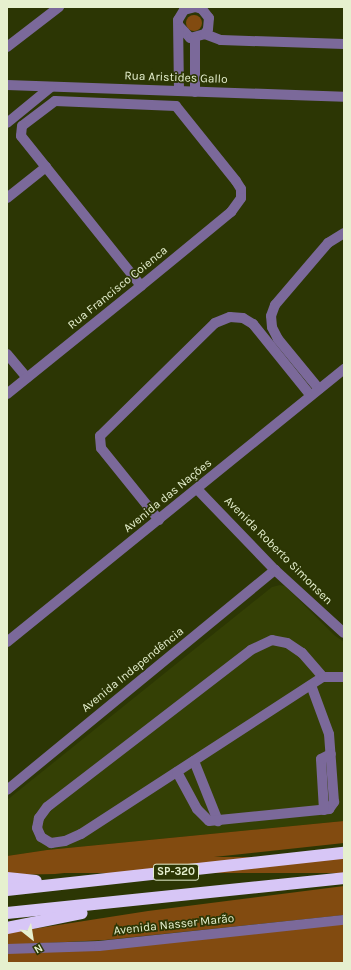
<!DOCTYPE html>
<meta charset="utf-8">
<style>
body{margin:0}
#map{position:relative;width:351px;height:970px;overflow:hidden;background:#2c3604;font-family:Karla,sans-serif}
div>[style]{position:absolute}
.built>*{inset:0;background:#344005}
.green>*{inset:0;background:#824b10;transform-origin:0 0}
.round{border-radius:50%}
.minor>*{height:10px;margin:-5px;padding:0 5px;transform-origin:5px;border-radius:5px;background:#7b699a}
.highway>*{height:12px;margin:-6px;padding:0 6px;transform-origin:6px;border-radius:6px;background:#d7c6f6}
span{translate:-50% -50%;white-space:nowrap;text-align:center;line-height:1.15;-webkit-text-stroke:3.5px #2c3604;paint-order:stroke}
.shield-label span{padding:1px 3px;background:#2c3604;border:1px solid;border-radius:3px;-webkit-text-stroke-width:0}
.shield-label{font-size:11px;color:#e6f0cf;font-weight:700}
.street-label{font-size:12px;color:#e6f0cf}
.frame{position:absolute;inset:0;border:8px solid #e6f0cf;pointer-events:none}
.north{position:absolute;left:12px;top:918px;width:40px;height:40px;-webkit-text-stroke:3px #2c3604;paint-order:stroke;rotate:150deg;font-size:11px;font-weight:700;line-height:16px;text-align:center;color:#e6f0cf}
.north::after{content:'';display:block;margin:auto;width:14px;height:18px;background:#e6f0cf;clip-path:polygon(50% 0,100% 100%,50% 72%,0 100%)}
</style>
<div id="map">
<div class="built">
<i style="clip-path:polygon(280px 585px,285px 586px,334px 635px,344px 642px,344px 821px,47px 850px,7px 856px,7px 800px,272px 587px)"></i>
</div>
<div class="green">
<i class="round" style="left:186px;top:15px;width:16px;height:16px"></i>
<i style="clip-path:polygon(344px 821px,344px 843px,55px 874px,7px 875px,7px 856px,47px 850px)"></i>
<i style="left:344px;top:857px;width:16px;height:339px;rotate:90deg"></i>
<i style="clip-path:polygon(344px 886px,344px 915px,105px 940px,7px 945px,7px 933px,148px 911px)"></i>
<i style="clip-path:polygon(344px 924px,344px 963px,7px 963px,7px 952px)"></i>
</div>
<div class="minor">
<i style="left:179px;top:26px;width:16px;rotate:47deg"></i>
<i style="left:190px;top:38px;width:16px;rotate:-15deg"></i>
<i style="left:205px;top:34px;width:6px;rotate:-59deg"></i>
<i style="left:208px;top:29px;width:11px;rotate:-85deg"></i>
<i style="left:209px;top:18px;width:11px;rotate:-128deg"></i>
<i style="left:202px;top:9px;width:6px;rotate:-162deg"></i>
<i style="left:205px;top:34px;width:17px;rotate:21deg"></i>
<i style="left:221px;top:40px;width:123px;rotate:1.9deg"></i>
<i style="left:7px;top:47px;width:66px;rotate:-37.6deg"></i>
<i style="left:7px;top:85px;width:337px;rotate:2deg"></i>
<i style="left:179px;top:91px;width:71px;rotate:-90.8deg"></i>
<i style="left:178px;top:20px;width:12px;rotate:-59deg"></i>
<i style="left:184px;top:10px;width:11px;rotate:-15deg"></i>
<i style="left:195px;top:92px;width:54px;rotate:-90deg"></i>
<i style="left:7px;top:123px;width:57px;rotate:-39.3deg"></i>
<i style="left:7px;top:198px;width:50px;rotate:-38.5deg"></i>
<i style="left:7px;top:354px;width:31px;rotate:50deg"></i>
<i style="left:319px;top:389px;width:65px;rotate:-129.4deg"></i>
<i style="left:278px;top:339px;width:13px;rotate:-117deg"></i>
<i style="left:272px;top:327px;width:11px;rotate:-95deg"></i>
<i style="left:271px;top:316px;width:12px;rotate:-70deg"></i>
<i style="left:275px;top:305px;width:82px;rotate:-49.5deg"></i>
<i style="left:328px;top:243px;width:19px;rotate:-32deg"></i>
<i style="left:7px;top:394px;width:172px;rotate:-38.9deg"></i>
<i style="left:141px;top:286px;width:117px;rotate:-39.4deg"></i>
<i style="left:231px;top:212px;width:17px;rotate:-54deg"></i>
<i style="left:241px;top:198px;width:9px;rotate:-90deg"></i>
<i style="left:241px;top:189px;width:9px;rotate:-122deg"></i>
<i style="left:236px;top:181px;width:96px;rotate:-128.7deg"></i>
<i style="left:176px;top:106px;width:121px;rotate:-177.6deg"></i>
<i style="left:55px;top:101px;width:41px;rotate:142.9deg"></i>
<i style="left:22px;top:126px;width:10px;rotate:96deg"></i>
<i style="left:21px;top:136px;width:192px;rotate:51.3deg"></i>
<i style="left:197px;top:489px;width:112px;rotate:46.1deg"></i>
<i style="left:275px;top:570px;width:93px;rotate:42.4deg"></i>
<i style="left:159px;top:520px;width:92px;rotate:-128.9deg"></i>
<i style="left:101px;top:448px;width:12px;rotate:-95deg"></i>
<i style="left:100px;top:436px;width:161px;rotate:-44.5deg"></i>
<i style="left:215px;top:323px;width:16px;rotate:-22deg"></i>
<i style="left:230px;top:317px;width:13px;rotate:4deg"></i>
<i style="left:243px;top:318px;width:12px;rotate:31deg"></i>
<i style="left:253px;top:324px;width:92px;rotate:51.1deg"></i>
<i style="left:7px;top:642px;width:434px;rotate:-39deg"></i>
<i style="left:323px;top:677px;width:32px;rotate:-131deg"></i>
<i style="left:302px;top:653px;width:18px;rotate:-146deg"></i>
<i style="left:287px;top:643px;width:15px;rotate:-169deg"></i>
<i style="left:272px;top:640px;width:23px;rotate:155deg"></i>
<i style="left:251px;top:650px;width:257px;rotate:142.4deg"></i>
<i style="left:47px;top:807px;width:14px;rotate:126deg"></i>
<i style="left:39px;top:818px;width:10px;rotate:101deg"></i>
<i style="left:37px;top:828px;width:10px;rotate:66deg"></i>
<i style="left:41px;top:837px;width:12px;rotate:31deg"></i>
<i style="left:51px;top:843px;width:14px;rotate:-8deg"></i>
<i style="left:65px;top:841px;width:17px;rotate:-24deg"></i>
<i style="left:81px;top:834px;width:288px;rotate:-33deg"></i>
<i style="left:323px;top:677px;width:21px"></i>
<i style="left:194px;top:761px;width:65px;rotate:68.2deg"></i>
<i style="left:177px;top:772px;width:42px;rotate:61.6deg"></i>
<i style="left:197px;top:809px;width:17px;rotate:45deg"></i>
<i style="left:209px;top:821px;width:121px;rotate:-5.7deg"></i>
<i style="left:329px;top:809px;width:9px;rotate:-54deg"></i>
<i style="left:334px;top:802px;width:68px;rotate:-94.2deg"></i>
<i style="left:329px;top:734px;width:52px;rotate:-110.2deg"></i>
<i style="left:7px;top:790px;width:347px;rotate:-39.4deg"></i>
<i style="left:324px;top:810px;width:51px;rotate:-93.4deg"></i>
<i style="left:321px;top:759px;width:11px;rotate:-27deg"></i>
<i style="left:7px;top:949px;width:92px;rotate:-1.9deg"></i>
<i style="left:99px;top:946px;width:246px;rotate:-6.1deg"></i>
</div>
<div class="highway">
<i style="left:7px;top:878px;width:29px;rotate:6deg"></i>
<i style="left:7px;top:890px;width:339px;rotate:-6.3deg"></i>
<i style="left:7px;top:913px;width:339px;rotate:-5.9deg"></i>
<i style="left:7px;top:928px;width:76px;rotate:-11.3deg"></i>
</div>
<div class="shield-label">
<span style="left:176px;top:872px">SP-320</span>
</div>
<div class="street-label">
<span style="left:176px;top:78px;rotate:2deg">Rua Aristides Gallo</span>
<span style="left:118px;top:288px;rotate:-39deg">Rua Francisco Coienca</span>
<span style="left:168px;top:496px;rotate:-39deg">Avenida das Nações</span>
<span style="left:278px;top:551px;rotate:45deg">Avenida Roberto Simonsen</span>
<span style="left:133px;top:670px;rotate:-39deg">Avenida Independência</span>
<span style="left:174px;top:925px;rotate:-6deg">Avenida Nasser Marão</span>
</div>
<div class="frame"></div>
<div class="north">N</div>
</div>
